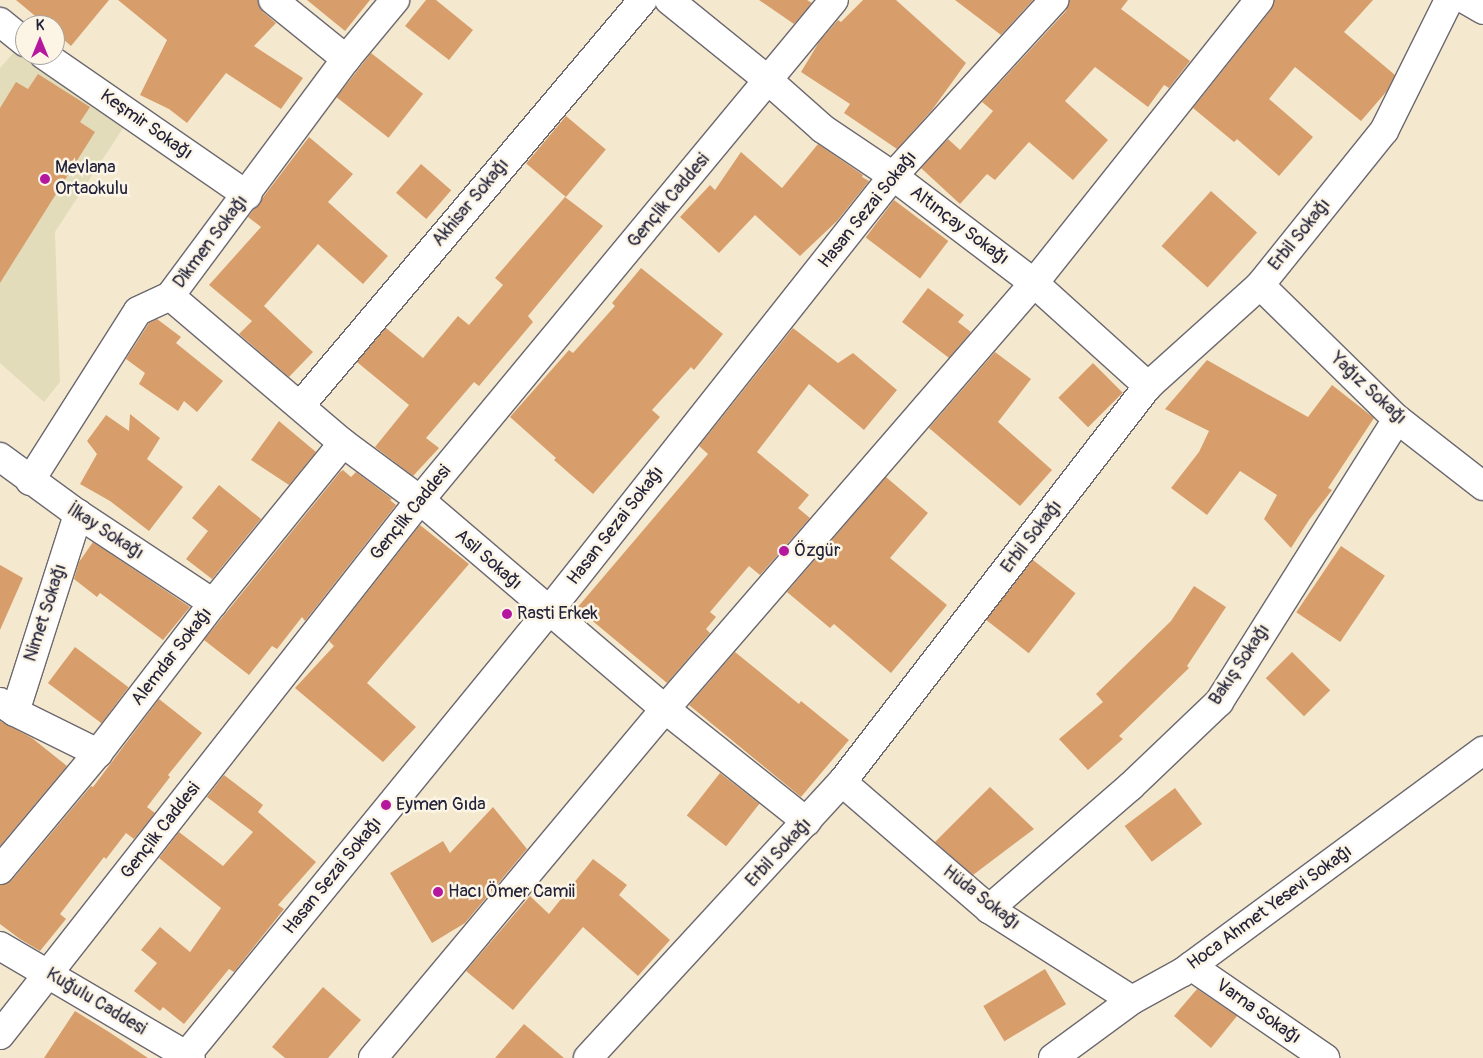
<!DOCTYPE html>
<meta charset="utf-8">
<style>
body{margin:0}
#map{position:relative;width:1483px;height:1058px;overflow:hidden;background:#f4e9cf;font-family:Pangolin,sans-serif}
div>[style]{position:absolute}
.built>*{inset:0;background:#e2dcba}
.building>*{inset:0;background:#d79e6c;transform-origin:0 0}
.roads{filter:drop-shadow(1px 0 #6c686f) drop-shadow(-1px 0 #6c686f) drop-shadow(0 1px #6c686f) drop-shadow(0 -1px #6c686f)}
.minor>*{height:28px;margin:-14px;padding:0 14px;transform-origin:14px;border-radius:14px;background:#fff}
.major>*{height:28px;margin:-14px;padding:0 14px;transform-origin:14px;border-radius:14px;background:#fff}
.dots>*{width:14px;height:14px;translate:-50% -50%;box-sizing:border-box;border:2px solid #fcf5e5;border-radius:50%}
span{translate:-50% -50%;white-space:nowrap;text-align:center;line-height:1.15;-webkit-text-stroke:5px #fcf5e5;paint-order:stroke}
.street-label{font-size:18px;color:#22223b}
.poi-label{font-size:18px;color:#22223b}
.left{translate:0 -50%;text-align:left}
.north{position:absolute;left:15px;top:15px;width:50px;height:50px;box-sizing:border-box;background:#fcf5e5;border:1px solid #a5a1a1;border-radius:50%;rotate:0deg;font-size:14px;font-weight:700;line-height:20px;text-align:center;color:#22223b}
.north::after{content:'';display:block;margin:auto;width:18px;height:22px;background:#b5179e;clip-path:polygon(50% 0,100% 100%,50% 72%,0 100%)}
</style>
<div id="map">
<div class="built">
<i style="clip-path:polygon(14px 52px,125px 125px,55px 232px,60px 382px,44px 402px,0 363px,0 68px)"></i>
</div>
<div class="building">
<i style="clip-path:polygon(16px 0,109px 0,71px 46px,55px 32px,55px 25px,46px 25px)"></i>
<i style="clip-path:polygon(118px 0,258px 0,263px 12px,276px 23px,254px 46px,303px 78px,281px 109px,226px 73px,187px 123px,169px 109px,140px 95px,167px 40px)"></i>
<i style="clip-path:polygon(307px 0,370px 0,345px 31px)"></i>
<i style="clip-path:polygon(426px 0,436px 0,473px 30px,449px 60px,405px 26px)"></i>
<i style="clip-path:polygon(759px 0,807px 0,812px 3px,794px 24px)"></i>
<i style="clip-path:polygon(863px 0,896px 0,966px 63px,932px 110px,897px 149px,844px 113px,850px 104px,801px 72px,819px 42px,838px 20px,841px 22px)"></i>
<i style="clip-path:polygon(955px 0,1033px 0,1001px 35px)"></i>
<i style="clip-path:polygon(1069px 0,1128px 0,1121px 9px,1190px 61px,1169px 88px,1164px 85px,1148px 107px,1095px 67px,1065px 101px,1108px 140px,1073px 180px,1029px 142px,995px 180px,987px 174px,960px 204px,921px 168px,948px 139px,960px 150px,993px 111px,982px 102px,1066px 11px)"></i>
<i style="clip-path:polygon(1274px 0,1373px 0,1344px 32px,1395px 75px,1387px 91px,1361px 121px,1295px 67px,1269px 99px,1313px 137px,1279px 176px,1237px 139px,1234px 142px,1193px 108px,1271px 10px)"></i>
<i style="left:371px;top:53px;width:66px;height:56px;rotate:38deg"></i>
<i style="clip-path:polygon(38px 74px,90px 107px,80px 122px,95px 132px,0 283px,0 108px,16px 82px,28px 89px)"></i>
<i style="left:566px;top:116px;width:52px;height:62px;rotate:40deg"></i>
<i style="clip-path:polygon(309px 137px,353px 174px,328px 202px,388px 256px,363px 284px,318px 244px,264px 306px,313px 352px,289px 377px,239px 334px,252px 321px,209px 285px,261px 227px,248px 217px)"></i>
<i style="clip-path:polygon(818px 144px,863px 175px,862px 177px,869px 181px,837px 221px,800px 256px,755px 215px,719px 253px,680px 217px,710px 185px,715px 190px,741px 152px,782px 188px)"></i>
<i style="left:421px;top:164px;width:40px;height:38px;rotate:41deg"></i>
<i style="left:1211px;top:191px;width:62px;height:74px;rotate:42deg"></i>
<i style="clip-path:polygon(565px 197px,603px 226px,528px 316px,533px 322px,479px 386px,474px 382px,426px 438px,439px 448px,413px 476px,375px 447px,409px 405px,357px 362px,386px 328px,423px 358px,458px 316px,469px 325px,503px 285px,495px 278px)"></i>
<i style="left:894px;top:200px;width:68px;height:47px;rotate:37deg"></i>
<i style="clip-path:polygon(641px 268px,723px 334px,694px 370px,691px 367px,652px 410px,660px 417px,593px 494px,554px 460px,556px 458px,510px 417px,569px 350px,573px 353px,615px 306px,612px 303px)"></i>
<i style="clip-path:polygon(928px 288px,964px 315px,958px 322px,971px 332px,949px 358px,902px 322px)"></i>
<i style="clip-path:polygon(157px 319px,181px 337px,176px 343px,223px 381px,197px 412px,184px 401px,178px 411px,139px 384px,145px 373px,126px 359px,149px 323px)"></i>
<i style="clip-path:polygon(793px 328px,838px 363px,853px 353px,897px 390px,864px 430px,809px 384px,757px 452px,809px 495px,798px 508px,810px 518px,760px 575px,749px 566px,710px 612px,716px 617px,706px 629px,710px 633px,667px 683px,577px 608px,708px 454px,699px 446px)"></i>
<i style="clip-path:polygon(995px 352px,1031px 379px,998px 422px,1052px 470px,1020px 506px,929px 428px)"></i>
<i style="clip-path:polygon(1207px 360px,1308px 417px,1332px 385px,1374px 418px,1328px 488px,1332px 490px,1309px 520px,1291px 548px,1264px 519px,1277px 495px,1240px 471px,1207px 515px,1171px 488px,1199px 452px,1209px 431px,1165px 409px)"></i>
<i style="left:1093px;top:363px;width:42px;height:49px;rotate:45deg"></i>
<i style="clip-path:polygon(130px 414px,160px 438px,147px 459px,183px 487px,149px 531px,110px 501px,80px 484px,97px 454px,87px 441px,106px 415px,129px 431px)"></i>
<i style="clip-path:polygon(279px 421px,316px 452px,289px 485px,251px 460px)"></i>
<i style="clip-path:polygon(343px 470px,351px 477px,356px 472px,392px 499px,390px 500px,396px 505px,305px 621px,302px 617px,277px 649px,272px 646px,249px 675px,204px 640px,340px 472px)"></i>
<i style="clip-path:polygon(886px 477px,928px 513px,890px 558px,947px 605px,891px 673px,834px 624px,830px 628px,787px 592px)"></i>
<i style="clip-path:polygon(219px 485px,261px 519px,212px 579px,186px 559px,208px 531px,192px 518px)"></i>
<i style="clip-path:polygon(420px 525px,469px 564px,367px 683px,416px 727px,383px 762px,295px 688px,334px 646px,329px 641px)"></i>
<i style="clip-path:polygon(93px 542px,190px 607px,163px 640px,100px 593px,97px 597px,74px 579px,79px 562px)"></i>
<i style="left:1341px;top:546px;width:53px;height:80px;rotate:34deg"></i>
<i style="left:1033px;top:560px;width:54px;height:76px;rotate:38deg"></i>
<i style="clip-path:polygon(0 565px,23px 578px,0 630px)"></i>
<i style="clip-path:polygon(1194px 586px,1226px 607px,1187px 666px,1189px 668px,1119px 736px,1123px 739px,1088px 770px,1059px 739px,1103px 702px,1096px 694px,1171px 621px)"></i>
<i style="left:75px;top:647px;width:67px;height:45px;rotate:37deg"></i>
<i style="clip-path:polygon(735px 652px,799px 704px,801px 701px,849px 740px,801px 797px,689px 705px)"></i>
<i style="left:1292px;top:652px;width:54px;height:37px;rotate:45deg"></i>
<i style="clip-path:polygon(159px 699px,202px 733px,168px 775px,170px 777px,147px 807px,155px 813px,134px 839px,126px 833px,106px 859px,104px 857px,60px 914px,66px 919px,40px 951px,20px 939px,0 924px,0 885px,12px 880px,91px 786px,93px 787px)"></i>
<i style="clip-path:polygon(0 721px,32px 738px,67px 766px,0 846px)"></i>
<i style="left:720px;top:773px;width:50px;height:54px;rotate:38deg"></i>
<i style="clip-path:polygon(224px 775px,263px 805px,258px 812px,316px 862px,278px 905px,284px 909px,234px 972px,229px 969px,184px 1024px,163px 1007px,160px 1011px,134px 991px,157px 963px,141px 950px,160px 927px,190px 952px,221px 908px,159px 858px,179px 832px,223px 866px,253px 832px,207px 797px)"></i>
<i style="clip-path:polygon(990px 787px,1034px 829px,973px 875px,935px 842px)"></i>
<i style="left:1175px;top:788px;width:45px;height:63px;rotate:53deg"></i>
<i style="clip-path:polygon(493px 807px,527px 849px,465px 923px,432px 943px,390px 873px,443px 841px,450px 853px)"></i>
<i style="clip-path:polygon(593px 859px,627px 885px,619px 895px,670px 940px,638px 976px,583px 927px,513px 1010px,466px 971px,530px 896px,549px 914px)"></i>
<i style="left:1045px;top:969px;width:41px;height:72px;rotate:59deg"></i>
<i style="clip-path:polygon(323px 987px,361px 1020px,328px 1058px,285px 1058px,272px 1047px)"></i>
<i style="clip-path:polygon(1197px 989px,1237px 1016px,1211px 1048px,1174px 1016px)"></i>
<i style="clip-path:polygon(75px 1011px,109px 1032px,148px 1058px,44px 1058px)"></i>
<i style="clip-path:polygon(524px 1024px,564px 1058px,495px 1058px)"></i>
</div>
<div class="roads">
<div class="minor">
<i style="left:273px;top:0;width:94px;rotate:38.9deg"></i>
<i style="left:669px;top:0;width:129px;rotate:39deg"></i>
<i style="left:769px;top:81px;width:72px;rotate:41.6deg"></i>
<i style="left:823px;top:129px;width:84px;rotate:33.9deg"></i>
<i style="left:893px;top:176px;width:177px;rotate:37.2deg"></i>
<i style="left:1034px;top:283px;width:154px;rotate:42.1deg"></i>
<i style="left:0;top:22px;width:32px;rotate:39deg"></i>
<i style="left:44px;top:55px;width:247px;rotate:34.6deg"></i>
<i style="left:1260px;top:285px;width:192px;rotate:44.4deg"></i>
<i style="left:1397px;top:419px;width:109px;rotate:37.9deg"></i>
<i style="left:170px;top:296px;width:227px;rotate:40.4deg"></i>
<i style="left:343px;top:443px;width:96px;rotate:36.5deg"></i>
<i style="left:420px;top:500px;width:322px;rotate:40.5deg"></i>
<i style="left:665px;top:709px;width:181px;rotate:38.5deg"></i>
<i style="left:300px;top:406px;width:531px;rotate:-49.81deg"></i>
<i style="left:0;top:457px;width:97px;rotate:36.2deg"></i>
<i style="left:78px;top:514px;width:162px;rotate:33.4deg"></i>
<i style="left:30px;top:481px;width:201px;rotate:-57.6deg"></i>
<i style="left:138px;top:311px;width:35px;rotate:-25deg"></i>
<i style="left:170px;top:296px;width:295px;rotate:-53.4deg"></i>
<i style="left:346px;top:59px;width:77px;rotate:-50.3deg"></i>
<i style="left:0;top:702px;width:18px;rotate:34deg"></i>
<i style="left:15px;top:712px;width:93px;rotate:26.3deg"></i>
<i style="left:15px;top:712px;width:208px;rotate:-72.3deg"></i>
<i style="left:842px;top:782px;width:194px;rotate:40.8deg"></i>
<i style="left:989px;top:909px;width:169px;rotate:32.5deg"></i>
<i style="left:0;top:870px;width:153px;rotate:-50.1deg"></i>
<i style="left:98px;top:753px;width:189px;rotate:-52.5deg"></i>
<i style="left:213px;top:603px;width:206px;rotate:-50.9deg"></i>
<i style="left:989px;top:909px;width:188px;rotate:-40.9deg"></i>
<i style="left:1131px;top:786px;width:122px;rotate:-43.7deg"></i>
<i style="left:1219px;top:702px;width:334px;rotate:-57.8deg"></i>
<i style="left:0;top:946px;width:221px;rotate:30.4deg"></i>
<i style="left:1191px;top:966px;width:163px;rotate:34.5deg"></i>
<i style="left:0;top:1035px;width:680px;rotate:-51.87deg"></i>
<i style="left:420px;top:500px;width:649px;rotate:-50.38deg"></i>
<i style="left:184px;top:1058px;width:576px;rotate:-50.78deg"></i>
<i style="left:548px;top:612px;width:556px;rotate:-51.65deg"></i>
<i style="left:893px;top:176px;width:239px;rotate:-47.5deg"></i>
<i style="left:373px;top:1058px;width:455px;rotate:-50.1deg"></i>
<i style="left:665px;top:709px;width:564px;rotate:-49.1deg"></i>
<i style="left:1034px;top:283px;width:362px;rotate:-51.5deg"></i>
<i style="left:588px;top:1058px;width:375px;rotate:-47.4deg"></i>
<i style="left:842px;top:782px;width:500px;rotate:-52.31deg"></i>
<i style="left:1148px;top:386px;width:151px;rotate:-42deg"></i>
<i style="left:1260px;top:285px;width:198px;rotate:-51.2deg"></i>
<i style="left:1384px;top:131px;width:146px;rotate:-63.6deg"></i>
<i style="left:1053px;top:1058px;width:98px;rotate:-36.3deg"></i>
<i style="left:1132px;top:1000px;width:58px;rotate:-28.8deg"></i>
<i style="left:1183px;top:972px;width:373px;rotate:-36.4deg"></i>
</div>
<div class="major">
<i style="left:1466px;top:0;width:20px;rotate:30deg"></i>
</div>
</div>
<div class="dots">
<i style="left:45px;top:179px;background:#b5179e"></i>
<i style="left:784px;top:551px;background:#b5179e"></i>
<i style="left:507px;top:614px;background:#b5179e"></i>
<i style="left:386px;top:805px;background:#b5179e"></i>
<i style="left:438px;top:892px;background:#b5179e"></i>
</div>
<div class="street-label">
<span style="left:146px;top:125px;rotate:35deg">Keşmir Sokağı</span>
<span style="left:669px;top:201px;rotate:-50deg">Gençlik Caddesi</span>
<span style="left:471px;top:203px;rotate:-50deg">Akhisar Sokağı</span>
<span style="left:868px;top:210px;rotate:-51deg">Hasan Sezai Sokağı</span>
<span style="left:959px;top:226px;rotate:37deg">Altınçay Sokağı</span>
<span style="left:1300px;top:235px;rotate:-51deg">Erbil Sokağı</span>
<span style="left:211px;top:242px;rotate:-53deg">Dikmen Sokağı</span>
<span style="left:1368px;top:389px;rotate:43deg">Yağız Sokağı</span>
<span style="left:411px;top:513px;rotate:-51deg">Gençlik Caddesi</span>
<span style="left:616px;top:526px;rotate:-52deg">Hasan Sezai Sokağı</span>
<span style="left:105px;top:532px;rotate:33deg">İlkay Sokağı</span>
<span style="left:1032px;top:537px;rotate:-52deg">Erbil Sokağı</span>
<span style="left:488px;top:560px;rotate:41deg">Asil Sokağı</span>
<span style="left:46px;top:613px;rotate:-72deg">Nimet Sokağı</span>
<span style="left:172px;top:657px;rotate:-52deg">Alemdar Sokağı</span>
<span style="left:1240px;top:665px;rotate:-56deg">Bakış Sokağı</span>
<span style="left:161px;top:831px;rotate:-52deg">Gençlik Caddesi</span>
<span style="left:779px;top:853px;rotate:-47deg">Erbil Sokağı</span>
<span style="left:333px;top:876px;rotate:-51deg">Hasan Sezai Sokağı</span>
<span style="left:981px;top:898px;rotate:38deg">Hüda Sokağı</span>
<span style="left:1270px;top:908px;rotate:-36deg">Hoca Ahmet Yesevi Sokağı</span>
<span style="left:96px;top:1002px;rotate:31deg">Kuğulu Caddesi</span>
<span style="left:1258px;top:1012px;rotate:35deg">Varna Sokağı</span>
</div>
<div class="poi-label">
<span class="left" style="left:55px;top:179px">Mevlana<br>Ortaokulu</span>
<span class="left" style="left:794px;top:551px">Özgür</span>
<span class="left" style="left:517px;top:614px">Rasti Erkek</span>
<span class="left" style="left:396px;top:805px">Eymen Gıda</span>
<span class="left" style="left:448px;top:892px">Hacı Ömer Camii</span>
</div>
<div class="north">K</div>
</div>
